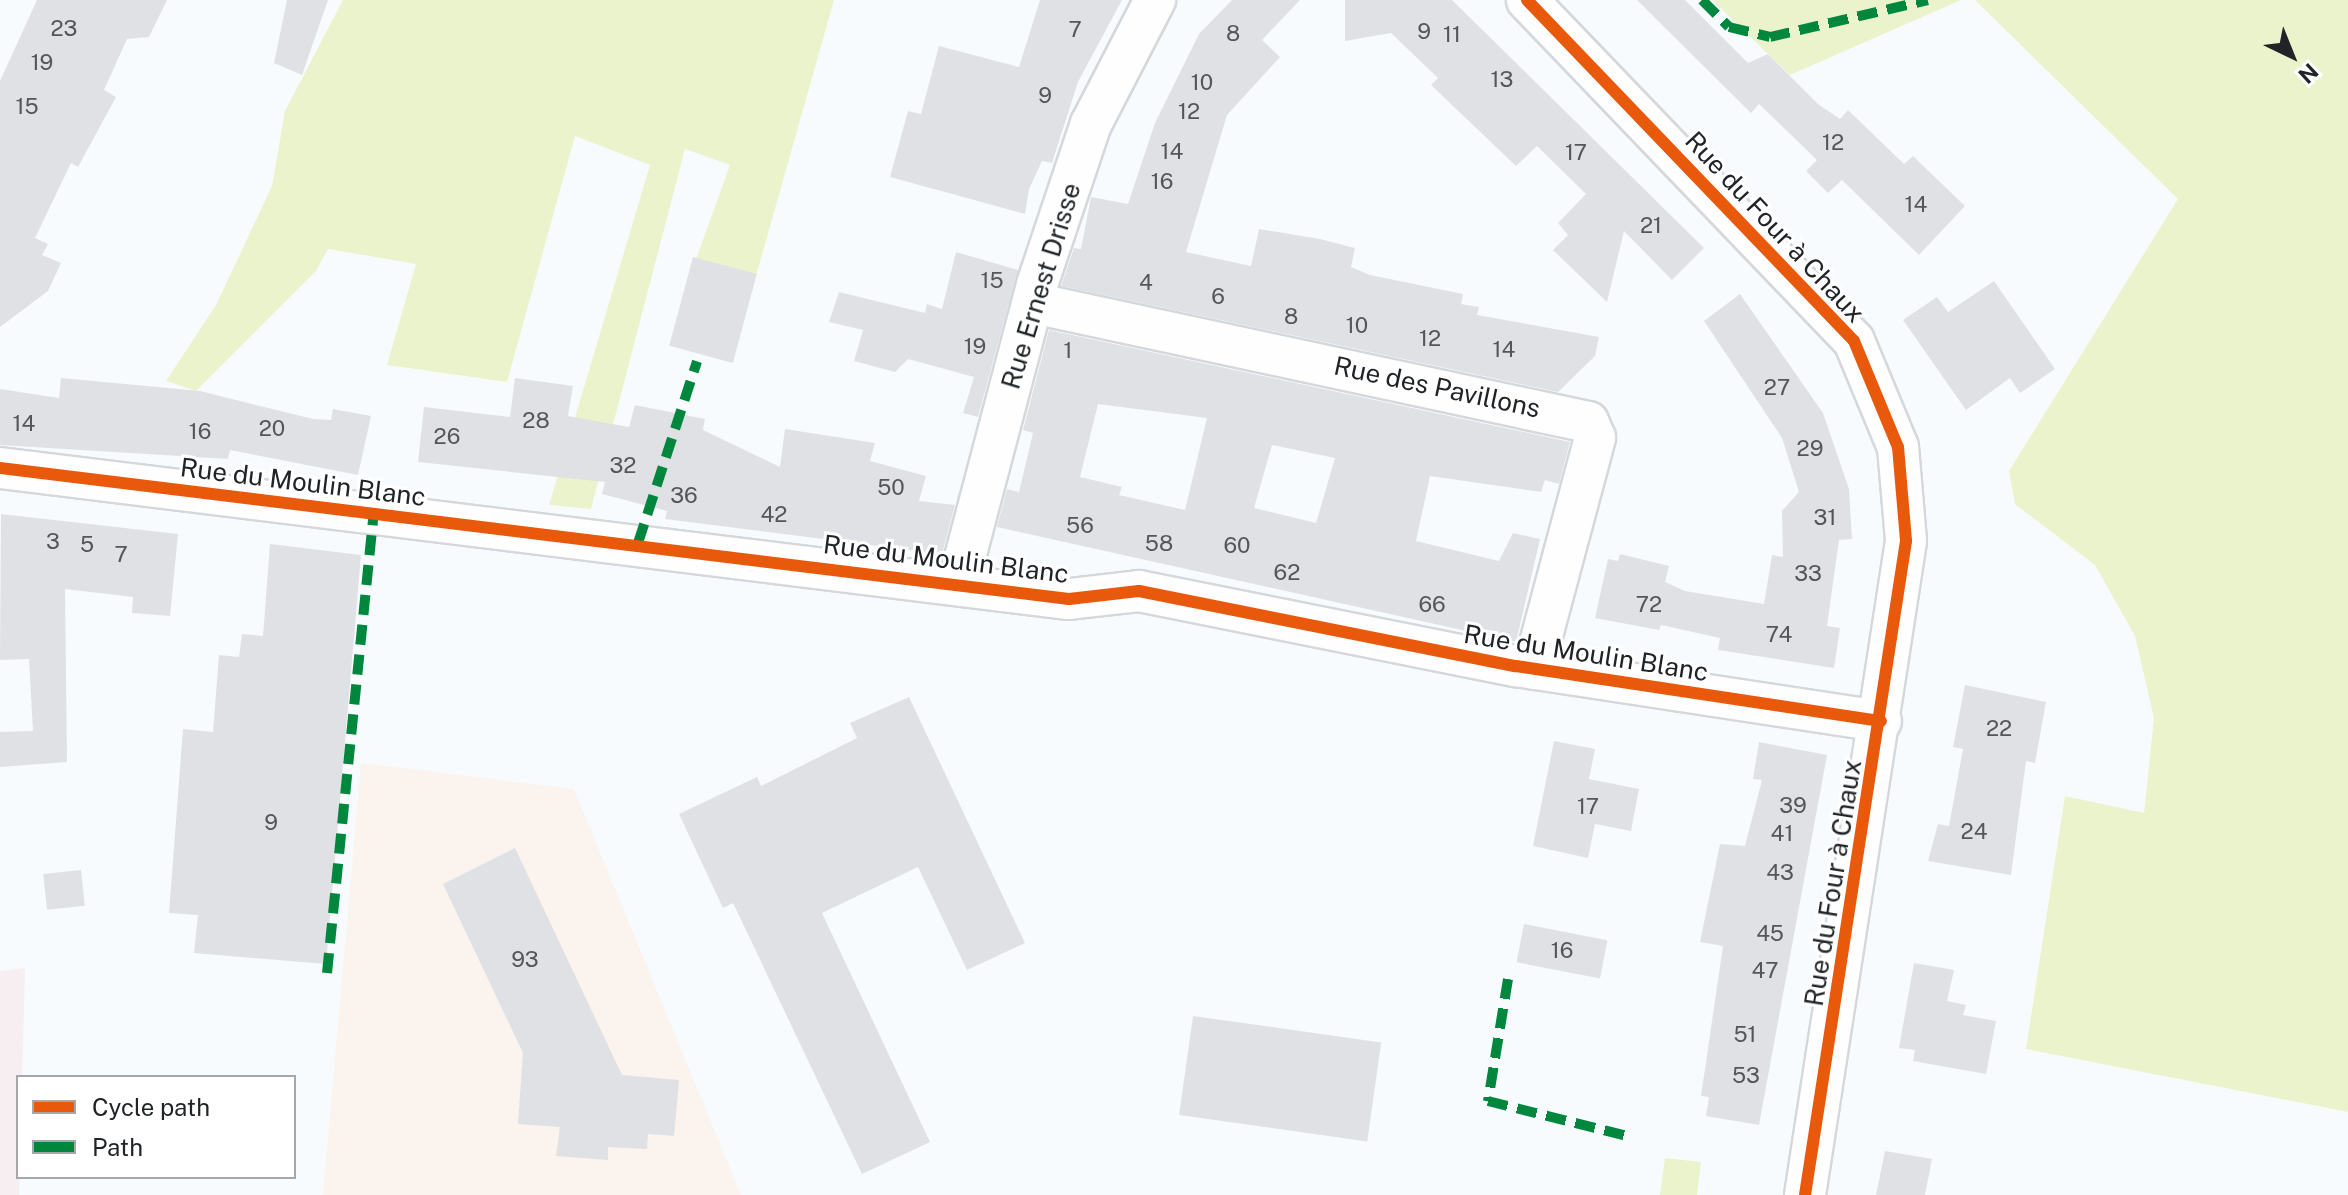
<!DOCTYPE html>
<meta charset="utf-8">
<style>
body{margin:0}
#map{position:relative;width:2348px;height:1195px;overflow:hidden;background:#f8fbfd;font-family:"Public Sans",sans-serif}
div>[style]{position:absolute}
.commercial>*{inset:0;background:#f6eef1}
.education>*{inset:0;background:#fbf3ee}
.green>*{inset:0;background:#eaf3cc}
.building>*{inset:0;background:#e0e1e4;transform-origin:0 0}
.roads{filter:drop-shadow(2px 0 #d5d8db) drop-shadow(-2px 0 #d5d8db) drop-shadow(0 2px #d5d8db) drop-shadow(0 -2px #d5d8db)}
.minor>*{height:40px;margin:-20px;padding:0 20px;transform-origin:20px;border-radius:20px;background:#fefeff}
.quiet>*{height:10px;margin-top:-5px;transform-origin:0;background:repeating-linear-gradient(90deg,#00873e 0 20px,transparent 0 30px)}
.cycleway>*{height:12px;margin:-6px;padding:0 6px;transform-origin:6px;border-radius:6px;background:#e8590c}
span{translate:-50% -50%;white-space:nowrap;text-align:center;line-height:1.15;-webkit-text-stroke:6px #fff;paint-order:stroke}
.number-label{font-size:22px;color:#545659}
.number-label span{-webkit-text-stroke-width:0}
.street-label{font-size:26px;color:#212427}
.legend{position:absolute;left:16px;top:1075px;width:280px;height:104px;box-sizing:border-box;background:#fff;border:2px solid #a6a7a9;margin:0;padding:10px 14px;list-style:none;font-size:24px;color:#212427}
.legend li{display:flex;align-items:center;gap:16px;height:40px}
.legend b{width:40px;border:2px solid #a6a7a9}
.north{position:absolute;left:2252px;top:16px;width:80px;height:80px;-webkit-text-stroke:6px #fff;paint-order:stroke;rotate:137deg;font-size:22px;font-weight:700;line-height:32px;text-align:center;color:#212427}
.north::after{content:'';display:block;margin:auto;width:28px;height:36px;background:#212427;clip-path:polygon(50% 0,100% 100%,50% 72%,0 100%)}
</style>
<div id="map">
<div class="commercial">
<i style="clip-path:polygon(25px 968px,19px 1195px,0 1195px,0 971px)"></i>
</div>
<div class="education">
<i style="clip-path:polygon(361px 763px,574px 789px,741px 1195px,323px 1195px)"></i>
</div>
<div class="green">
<i style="clip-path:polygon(343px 0,834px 0,756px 276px,695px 262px,730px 165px,685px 149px,591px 509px,549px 505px,650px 165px,575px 136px,507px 382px,387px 365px,416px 264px,328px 249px,316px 271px,196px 391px,166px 381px,216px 305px,272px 186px,285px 111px)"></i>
<i style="clip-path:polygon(1712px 0,1961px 0,1790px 75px)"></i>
<i style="clip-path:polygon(1975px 0,2348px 0,2348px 1112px,2026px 1049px,2065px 796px,2144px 813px,2154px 718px,2135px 636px,2095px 565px,2015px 504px,2009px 471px,2178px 199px)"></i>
<i style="clip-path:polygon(1665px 1158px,1701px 1162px,1697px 1195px,1660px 1195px)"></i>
</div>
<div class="building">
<i style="clip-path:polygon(37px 0,167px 0,149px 37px,127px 39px,104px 90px,116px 97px,78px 167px,71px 163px,35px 238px,48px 244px,42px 255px,61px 263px,48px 291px,0 327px,0 81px)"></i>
<i style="clip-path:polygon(287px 0,328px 0,302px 75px,274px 63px)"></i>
<i style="clip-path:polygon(1040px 0,1122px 0,1078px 82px,1052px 163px,1042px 161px,1029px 189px,1025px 214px,890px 177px,908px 111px,921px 114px,939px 46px,1019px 67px)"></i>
<i style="clip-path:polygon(1232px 0,1300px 0,1262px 40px,1280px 57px,1227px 115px,1186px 252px,1251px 266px,1259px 229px,1320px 239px,1355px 248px,1351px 267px,1370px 275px,1463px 294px,1461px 304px,1479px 307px,1477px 315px,1599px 337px,1595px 356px,1558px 392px,1061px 286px,1074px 248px,1081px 249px,1091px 197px,1128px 204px,1155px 123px,1199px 34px)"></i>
<i style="clip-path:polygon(1345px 0,1452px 0,1704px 248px,1672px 280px,1624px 231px,1607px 302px,1553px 250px,1568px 235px,1558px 223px,1586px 194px,1537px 146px,1516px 166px,1431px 85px,1438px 78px,1391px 33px,1345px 41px)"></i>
<i style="clip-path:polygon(1637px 0,1685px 0,1748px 63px,1768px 54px,1818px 104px,1840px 119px,1848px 110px,1904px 164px,1913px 156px,1965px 206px,1919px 255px,1842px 180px,1828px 193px,1806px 171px,1817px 160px,1759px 104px,1751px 113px)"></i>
<i style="clip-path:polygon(956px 252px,1018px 270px,978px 417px,963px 413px,974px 377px,908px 359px,895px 372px,854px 361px,863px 330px,829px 322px,839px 292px,925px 313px,927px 304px,942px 309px)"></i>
<i style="left:693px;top:257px;width:66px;height:92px;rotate:15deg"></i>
<i style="clip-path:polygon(1994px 281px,2055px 369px,2020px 393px,2010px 378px,1966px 410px,1903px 320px,1937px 297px,1948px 312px)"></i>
<i style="clip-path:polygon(1740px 294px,1823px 413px,1849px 489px,1852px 539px,1839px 540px,1827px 626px,1840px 628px,1834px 668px,1718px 650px,1720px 638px,1661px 625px,1659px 630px,1595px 618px,1608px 559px,1618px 561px,1620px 554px,1669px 566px,1665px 582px,1685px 591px,1764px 604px,1772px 555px,1783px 557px,1782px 511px,1799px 492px,1782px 438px,1704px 321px)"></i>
<i style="clip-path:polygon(evenodd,1049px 330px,1570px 442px,1559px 484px,1545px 480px,1541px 492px,1430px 476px,1416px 541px,1499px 561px,1513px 533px,1540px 539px,1516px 642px,997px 527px,1007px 489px,1019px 492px,1033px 433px,1023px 430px,1049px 330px,1098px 404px,1207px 418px,1185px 510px,1119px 495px,1122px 487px,1080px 477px,1098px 404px,1049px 330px,1272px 445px,1335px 458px,1316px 523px,1254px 508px,1272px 445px)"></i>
<i style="clip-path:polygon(61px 378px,200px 391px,313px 419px,331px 420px,333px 409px,371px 416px,358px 475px,230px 450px,228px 459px,0 445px,0 389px,59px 398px)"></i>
<i style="clip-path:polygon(515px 378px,573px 386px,568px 416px,629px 427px,635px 405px,705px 419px,703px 430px,780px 467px,785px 429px,875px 443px,870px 461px,926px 476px,919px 501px,955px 505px,942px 554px,665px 519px,667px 511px,602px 494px,605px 482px,418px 462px,424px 407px,510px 417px)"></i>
<i style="clip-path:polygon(1px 514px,178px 534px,170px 616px,132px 613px,133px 597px,65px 589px,67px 762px,0 767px,0 732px,33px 731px,29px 659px,0 660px)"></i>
<i style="clip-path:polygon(270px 544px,361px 555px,326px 964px,194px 953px,198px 915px,169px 913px,183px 729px,213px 732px,219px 655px,239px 657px,242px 634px,263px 636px)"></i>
<i style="clip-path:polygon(1965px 685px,2046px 702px,2035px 763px,2026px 761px,2011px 875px,1928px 861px,1938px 824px,1949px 826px,1963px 749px,1953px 747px)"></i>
<i style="clip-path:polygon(909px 697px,1025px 943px,967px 970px,918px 867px,822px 913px,930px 1142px,862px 1174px,733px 903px,723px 908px,679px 814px,757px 777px,761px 786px,857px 738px,850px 723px)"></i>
<i style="clip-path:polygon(1554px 741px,1595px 749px,1589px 779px,1639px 789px,1631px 831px,1595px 824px,1588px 858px,1533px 846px)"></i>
<i style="clip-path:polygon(1759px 742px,1827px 755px,1759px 1125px,1706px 1116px,1709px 1097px,1701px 1096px,1723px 946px,1700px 942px,1720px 844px,1745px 846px,1762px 780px,1753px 779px)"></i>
<i style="clip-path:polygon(515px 848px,622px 1075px,679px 1080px,674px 1136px,648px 1134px,647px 1149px,608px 1147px,608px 1160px,556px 1156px,560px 1127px,518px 1124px,523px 1053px,443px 884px)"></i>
<i style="left:81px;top:870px;width:36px;height:38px;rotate:84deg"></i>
<i style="left:1524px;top:924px;width:85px;height:39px;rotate:11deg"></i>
<i style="clip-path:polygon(1914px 963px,1954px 970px,1947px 1001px,1966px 1005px,1963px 1015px,1996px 1021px,1986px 1074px,1913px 1061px,1915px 1050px,1899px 1048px)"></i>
<i style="left:1193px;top:1016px;width:190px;height:100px;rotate:8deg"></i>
<i style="clip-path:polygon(1885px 1151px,1932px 1159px,1925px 1195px,1876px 1195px)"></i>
</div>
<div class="roads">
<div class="minor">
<i style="left:1527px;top:0;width:472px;rotate:46.2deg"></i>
<i style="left:1854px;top:341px;width:115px;rotate:67.5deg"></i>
<i style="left:1898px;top:447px;width:94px;rotate:85.1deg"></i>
<i style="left:1906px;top:541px;width:662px;rotate:98.78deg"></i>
<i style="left:1033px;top:303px;width:568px;rotate:12.1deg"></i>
<i style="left:1588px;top:422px;width:17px;rotate:66deg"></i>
<i style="left:1595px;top:438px;width:239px;rotate:105deg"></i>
<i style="left:0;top:468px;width:1077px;rotate:6.99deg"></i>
<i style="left:1069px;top:599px;width:70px;rotate:-6.5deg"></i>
<i style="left:1139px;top:591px;width:384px;rotate:11.3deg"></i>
<i style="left:1516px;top:666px;width:369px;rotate:8.6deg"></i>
<i style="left:958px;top:584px;width:312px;rotate:-75.2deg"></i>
<i style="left:1038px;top:282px;width:167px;rotate:-71.5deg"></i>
<i style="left:1091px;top:124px;width:140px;rotate:-62.7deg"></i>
</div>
</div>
<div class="quiet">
<i style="left:1702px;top:0;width:38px;rotate:45deg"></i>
<i style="left:1729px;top:27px;width:42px;rotate:13.7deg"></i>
<i style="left:1770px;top:37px;width:162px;rotate:-13.2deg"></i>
<i style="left:638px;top:543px;width:191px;rotate:-72deg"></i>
<i style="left:327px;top:973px;width:463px;rotate:-84.2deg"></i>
<i style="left:1508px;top:979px;width:124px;rotate:99.3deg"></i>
<i style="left:1488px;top:1101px;width:143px;rotate:14.1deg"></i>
</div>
<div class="cycleway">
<i style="left:1527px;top:0;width:472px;rotate:46.2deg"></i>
<i style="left:1854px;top:341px;width:115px;rotate:67.5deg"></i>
<i style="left:1898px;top:447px;width:94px;rotate:85.1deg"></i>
<i style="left:1906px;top:541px;width:662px;rotate:98.78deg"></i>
<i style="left:0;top:468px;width:1077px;rotate:6.99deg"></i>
<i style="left:1069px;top:599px;width:70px;rotate:-6.5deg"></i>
<i style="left:1139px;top:591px;width:384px;rotate:11.3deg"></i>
<i style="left:1516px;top:666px;width:369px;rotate:8.6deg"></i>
</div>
<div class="number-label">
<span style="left:64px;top:29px">23</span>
<span style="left:1075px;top:30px">7</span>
<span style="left:1424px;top:32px">9</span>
<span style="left:1233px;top:34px">8</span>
<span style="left:1452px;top:35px">11</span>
<span style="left:42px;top:63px">19</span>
<span style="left:1502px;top:80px">13</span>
<span style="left:1202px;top:83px">10</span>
<span style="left:1045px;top:96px">9</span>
<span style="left:27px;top:107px">15</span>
<span style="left:1189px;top:112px">12</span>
<span style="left:1833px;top:143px">12</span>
<span style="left:1172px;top:152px">14</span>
<span style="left:1576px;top:153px">17</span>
<span style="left:1162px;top:182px">16</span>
<span style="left:1916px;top:205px">14</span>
<span style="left:1651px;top:226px">21</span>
<span style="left:992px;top:281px">15</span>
<span style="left:1146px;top:283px">4</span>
<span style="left:1218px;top:297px">6</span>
<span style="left:1291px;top:317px">8</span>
<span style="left:1357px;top:326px">10</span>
<span style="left:1430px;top:339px">12</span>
<span style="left:975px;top:347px">19</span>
<span style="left:1504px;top:350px">14</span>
<span style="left:1068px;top:351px">1</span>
<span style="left:1777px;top:388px">27</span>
<span style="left:536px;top:421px">28</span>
<span style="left:24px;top:424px">14</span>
<span style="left:272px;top:429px">20</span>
<span style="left:200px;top:432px">16</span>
<span style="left:447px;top:437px">26</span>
<span style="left:1810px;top:449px">29</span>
<span style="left:623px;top:466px">32</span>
<span style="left:891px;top:488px">50</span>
<span style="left:684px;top:496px">36</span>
<span style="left:774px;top:515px">42</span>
<span style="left:1825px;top:518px">31</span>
<span style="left:1080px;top:526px">56</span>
<span style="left:53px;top:542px">3</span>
<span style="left:1159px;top:544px">58</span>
<span style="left:87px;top:545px">5</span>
<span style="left:1237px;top:546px">60</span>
<span style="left:121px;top:555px">7</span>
<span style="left:1287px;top:573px">62</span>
<span style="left:1808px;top:574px">33</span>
<span style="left:1432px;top:605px">66</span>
<span style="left:1649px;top:605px">72</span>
<span style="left:1779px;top:635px">74</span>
<span style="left:1999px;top:729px">22</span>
<span style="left:1793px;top:806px">39</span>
<span style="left:1588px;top:807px">17</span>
<span style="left:271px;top:823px">9</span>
<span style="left:1974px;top:832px">24</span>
<span style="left:1782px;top:834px">41</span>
<span style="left:1780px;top:873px">43</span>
<span style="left:1770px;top:934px">45</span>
<span style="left:1562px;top:951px">16</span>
<span style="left:525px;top:960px">93</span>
<span style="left:1765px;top:971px">47</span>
<span style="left:1745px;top:1035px">51</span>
<span style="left:1746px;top:1076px">53</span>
</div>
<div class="street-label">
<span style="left:1775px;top:227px;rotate:47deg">Rue du Four à Chaux</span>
<span style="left:1041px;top:286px;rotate:-73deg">Rue Ernest Drisse</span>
<span style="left:1437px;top:387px;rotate:12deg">Rue des Pavillons</span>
<span style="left:303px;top:482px;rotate:7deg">Rue du Moulin Blanc</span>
<span style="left:946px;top:559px;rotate:7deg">Rue du Moulin Blanc</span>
<span style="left:1586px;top:653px;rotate:9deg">Rue du Moulin Blanc</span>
<span style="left:1833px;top:883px;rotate:-81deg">Rue du Four à Chaux</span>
</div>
<ul class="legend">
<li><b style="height:10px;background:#e8590c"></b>Cycle path</li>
<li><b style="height:10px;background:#00873e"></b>Path</li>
</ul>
<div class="north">N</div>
</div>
